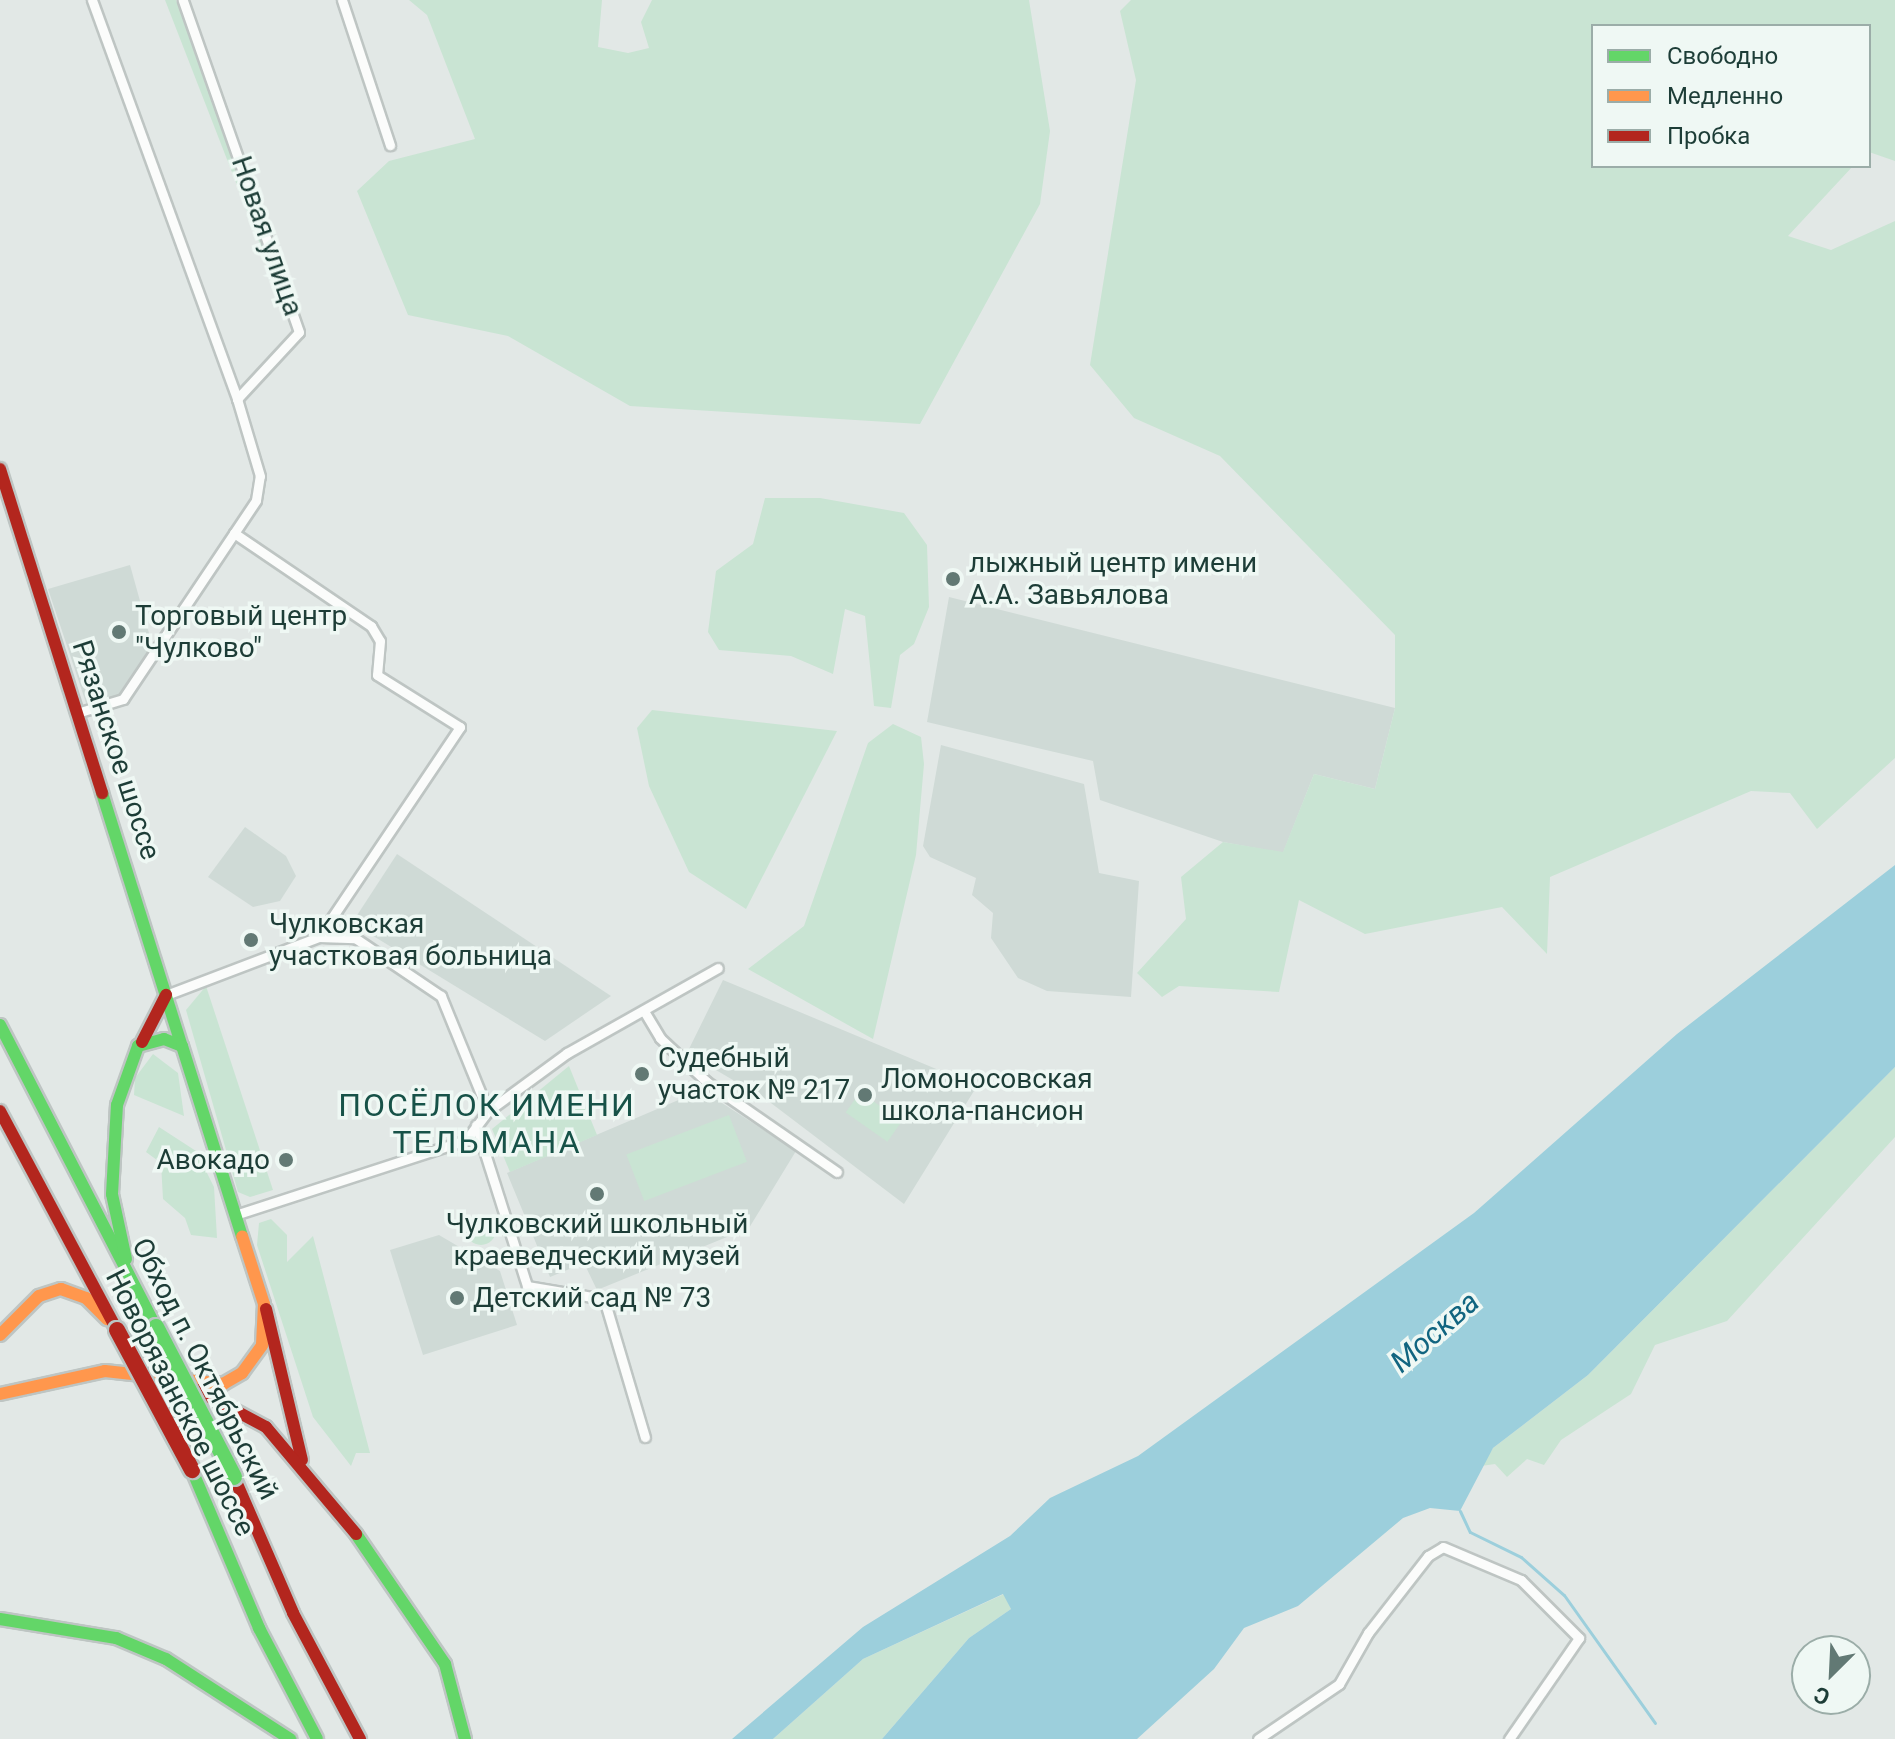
<!DOCTYPE html>
<meta charset="utf-8">
<style>
body{margin:0}
#map{position:relative;width:1895px;height:1739px;overflow:hidden;background:#e2e8e6;font-family:Roboto,sans-serif}
div>[style]{position:absolute}
.built>*{inset:0;background:#cfdad6}
.green>*{inset:0;background:#c9e4d3;transform-origin:0 0}
.round{border-radius:50%}
.water>*{inset:0;background:#9ccfdc}
.stream>*{height:3px;margin:-1.5px;padding:0 1.5px;transform-origin:1.5px;border-radius:1.5px;background:#9ccfdc}
.roads{filter:drop-shadow(2px 0 #bec5c3) drop-shadow(-2px 0 #bec5c3) drop-shadow(0 2px #bec5c3) drop-shadow(0 -2px #bec5c3)}
.street>*{height:9px;margin:-4.5px;padding:0 4.5px;transform-origin:4.5px;border-radius:4.5px;background:#fbfcfb}
.fast>*{height:12px;margin:-6px;padding:0 6px;transform-origin:6px;border-radius:6px;background:#63d668}
.slow>*{height:12px;margin:-6px;padding:0 6px;transform-origin:6px;border-radius:6px;background:#ff974d}
.jam>*{height:12px;margin:-6px;padding:0 6px;transform-origin:6px;border-radius:6px;background:#b3261e}
.bridges{filter:drop-shadow(2px 0 #bbc5c3) drop-shadow(-2px 0 #bbc5c3) drop-shadow(0 2px #bbc5c3) drop-shadow(0 -2px #bbc5c3)}
.fast-bridge>*{height:16px;margin:-8px;padding:0 8px;transform-origin:8px;border-radius:8px;background:#63d668}
.jam-bridge>*{height:16px;margin:-8px;padding:0 8px;transform-origin:8px;border-radius:8px;background:#b3261e}
.dots>*{width:22px;height:22px;translate:-50% -50%;box-sizing:border-box;border:4px solid #eff8f4;border-radius:50%}
span{translate:-50% -50%;white-space:nowrap;text-align:center;line-height:1.15;-webkit-text-stroke:7px #eff8f4;paint-order:stroke}
.street-label{font-size:28px;color:#1d3d37}
.poi-label{font-size:28px;color:#1d3d37}
.left{translate:0 -50%;text-align:left}
.right{translate:-100% -50%;text-align:right}
.water-label{font-size:30px;color:#116580;font-style:italic}
.quarter-label{font-size:32px;color:#175248;letter-spacing:2px}
.legend{position:absolute;left:1591px;top:24px;width:280px;height:144px;box-sizing:border-box;background:#eff8f4;border:2px solid #9bada8;margin:0;padding:10px 14px;list-style:none;font-size:24px;color:#1d3d37}
.legend li{display:flex;align-items:center;gap:16px;height:40px}
.legend b{width:40px;border:2px solid #9bada8}
.north{position:absolute;left:1791px;top:1635px;width:80px;height:80px;box-sizing:border-box;background:#eff8f4;border:2px solid #9bada8;border-radius:50%;rotate:204deg;font-size:22px;font-weight:700;line-height:32px;text-align:center;color:#1d3d37}
.north::after{content:'';display:block;margin:auto;width:28px;height:36px;background:#627974;clip-path:polygon(50% 0,100% 100%,50% 72%,0 100%)}
</style>
<div id="map">
<div class="built">
<i style="clip-path:polygon(130px 565px,152px 644px,121px 695px,87px 706px,48px 589px)"></i>
<i style="clip-path:polygon(949px 597px,1395px 708px,1375px 789px,1314px 774px,1283px 853px,1223px 842px,1100px 800px,1093px 761px,927px 722px)"></i>
<i style="clip-path:polygon(941px 745px,1084px 784px,1099px 873px,1139px 881px,1131px 997px,1047px 991px,1018px 978px,991px 938px,993px 913px,972px 895px,976px 878px,930px 857px,923px 846px)"></i>
<i style="clip-path:polygon(245px 827px,286px 856px,296px 876px,280px 901px,253px 907px,208px 877px)"></i>
<i style="clip-path:polygon(397px 854px,611px 996px,545px 1041px,352px 923px)"></i>
<i style="clip-path:polygon(723px 980px,977px 1086px,904px 1204px,767px 1100px,687px 1053px)"></i>
<i style="clip-path:polygon(702px 1090px,796px 1151px,749px 1228px,597px 1290px,584px 1263px,550px 1277px,507px 1173px)"></i>
<i style="clip-path:polygon(439px 1235px,500px 1271px,517px 1325px,423px 1355px,390px 1250px)"></i>
</div>
<div class="green">
<i style="clip-path:polygon(165px 0,176px 0,280px 273px,272px 275px)"></i>
<i style="clip-path:polygon(409px 0,602px 0,598px 47px,628px 53px,649px 48px,641px 22px,652px 0,1029px 0,1050px 131px,1040px 204px,920px 424px,630px 406px,508px 336px,408px 315px,357px 191px,389px 161px,475px 139px,427px 15px)"></i>
<i style="clip-path:polygon(1131px 0,1895px 0,1895px 161px,1869px 152px,1869px 26px,1593px 26px,1593px 166px,1853px 166px,1788px 236px,1831px 250px,1895px 221px,1895px 758px,1817px 829px,1790px 793px,1751px 791px,1550px 877px,1547px 954px,1502px 907px,1365px 934px,1299px 900px,1279px 992px,1179px 986px,1162px 997px,1137px 973px,1186px 919px,1181px 877px,1223px 842px,1283px 852px,1314px 774px,1375px 789px,1395px 708px,1395px 635px,1220px 456px,1134px 418px,1090px 365px,1136px 80px,1120px 11px)"></i>
<i style="clip-path:polygon(765px 498px,820px 498px,904px 513px,927px 545px,929px 607px,914px 644px,900px 655px,891px 708px,874px 706px,865px 616px,845px 609px,833px 674px,791px 656px,719px 650px,708px 632px,716px 571px,753px 544px)"></i>
<i style="clip-path:polygon(652px 710px,837px 731px,746px 909px,689px 872px,649px 786px,637px 728px)"></i>
<i style="clip-path:polygon(893px 724px,921px 737px,924px 764px,916px 855px,873px 1039px,748px 969px,804px 926px,868px 743px)"></i>
<i style="clip-path:polygon(206px 986px,273px 1190px,250px 1197px,238px 1192px,186px 1010px)"></i>
<i style="clip-path:polygon(153px 1054px,178px 1073px,184px 1116px,134px 1095px,135px 1078px)"></i>
<i style="clip-path:polygon(569px 1066px,597px 1135px,510px 1172px,492px 1129px)"></i>
<i style="clip-path:polygon(1895px 1067px,1895px 1137px,1727px 1321px,1655px 1345px,1631px 1394px,1561px 1440px,1544px 1465px,1527px 1459px,1507px 1477px,1495px 1464px,1481px 1466px,1493px 1448px,1588px 1375px)"></i>
<i style="left:860px;top:1092px;width:51px;height:25px;rotate:35deg"></i>
<i style="left:729px;top:1115px;width:50px;height:110px;rotate:69deg"></i>
<i style="clip-path:polygon(159px 1127px,196px 1151px,214px 1187px,217px 1238px,191px 1235px,185px 1218px,163px 1199px,161px 1163px,146px 1152px)"></i>
<i class="round" style="left:466px;top:1215px;width:30px;height:30px"></i>
<i style="clip-path:polygon(271px 1219px,287px 1235px,287px 1262px,313px 1236px,370px 1453px,356px 1453px,351px 1466px,313px 1417px,257px 1245px,259px 1223px)"></i>
<i style="clip-path:polygon(1004px 1594px,1011px 1609px,969px 1638px,882px 1739px,773px 1739px,863px 1659px)"></i>
</div>
<div class="water">
<i style="clip-path:polygon(1895px 865px,1895px 1067px,1588px 1375px,1493px 1448px,1460px 1511px,1430px 1508px,1403px 1518px,1298px 1606px,1244px 1628px,1214px 1669px,1137px 1739px,882px 1739px,969px 1638px,1011px 1609px,1003px 1594px,863px 1659px,773px 1739px,732px 1739px,863px 1627px,1010px 1536px,1050px 1498px,1138px 1456px,1474px 1213px,1677px 1034px)"></i>
</div>
<div class="stream">
<i style="left:1460px;top:1511px;width:23px;rotate:65deg"></i>
<i style="left:1470px;top:1532px;width:57px;rotate:26.1deg"></i>
<i style="left:1521px;top:1557px;width:57px;rotate:41.5deg"></i>
<i style="left:1564px;top:1595px;width:157px;rotate:54.6deg"></i>
</div>
<div class="roads">
<div class="street">
<i style="left:92px;top:0;width:425px;rotate:70deg"></i>
<i style="left:342px;top:0;width:153px;rotate:71.7deg"></i>
<i style="left:234px;top:533px;width:166px;rotate:34.2deg"></i>
<i style="left:371px;top:626px;width:17px;rotate:59deg"></i>
<i style="left:380px;top:641px;width:34px;rotate:95deg"></i>
<i style="left:377px;top:675px;width:98px;rotate:32.1deg"></i>
<i style="left:460px;top:727px;width:253px;rotate:123.9deg"></i>
<i style="left:77px;top:713px;width:48px;rotate:-16.9deg"></i>
<i style="left:123px;top:699px;width:239px;rotate:-56.2deg"></i>
<i style="left:256px;top:500px;width:24px;rotate:-81deg"></i>
<i style="left:260px;top:476px;width:80px;rotate:-106.6deg"></i>
<i style="left:237px;top:399px;width:91px;rotate:-47.2deg"></i>
<i style="left:299px;top:332px;width:352px;rotate:-109.3deg"></i>
<i style="left:166px;top:995px;width:164px;rotate:-20.8deg"></i>
<i style="left:319px;top:937px;width:36px;rotate:2deg"></i>
<i style="left:355px;top:938px;width:104px;rotate:34deg"></i>
<i style="left:441px;top:996px;width:124px;rotate:67.8deg"></i>
<i style="left:644px;top:1011px;width:31px;rotate:59deg"></i>
<i style="left:660px;top:1038px;width:64px;rotate:43.1deg"></i>
<i style="left:707px;top:1082px;width:158px;rotate:34.7deg"></i>
<i style="left:476px;top:1125px;width:169px;rotate:72.4deg"></i>
<i style="left:527px;top:1286px;width:78px;rotate:9.6deg"></i>
<i style="left:604px;top:1299px;width:144px;rotate:73.5deg"></i>
<i style="left:235px;top:1215px;width:243px;rotate:-18deg"></i>
<i style="left:466px;top:1140px;width:36px;rotate:-53deg"></i>
<i style="left:488px;top:1111px;width:98px;rotate:-36.3deg"></i>
<i style="left:567px;top:1053px;width:173px;rotate:-29.4deg"></i>
<i style="left:1258px;top:1739px;width:98px;rotate:-34.2deg"></i>
<i style="left:1339px;top:1684px;width:59px;rotate:-60.4deg"></i>
<i style="left:1368px;top:1633px;width:98px;rotate:-52.1deg"></i>
<i style="left:1428px;top:1556px;width:17px;rotate:-31deg"></i>
<i style="left:1443px;top:1547px;width:85px;rotate:22.9deg"></i>
<i style="left:1521px;top:1580px;width:82px;rotate:45deg"></i>
<i style="left:1579px;top:1638px;width:123px;rotate:124.7deg"></i>
</div>
<div class="fast">
<i style="left:102px;top:793px;width:265px;rotate:72.5deg"></i>
<i style="left:0;top:1025px;width:340px;rotate:62.7deg"></i>
<i style="left:126px;top:1259px;width:66px;rotate:-102.2deg"></i>
<i style="left:112px;top:1194px;width:89px;rotate:-86.8deg"></i>
<i style="left:117px;top:1105px;width:63px;rotate:-70.4deg"></i>
<i style="left:138px;top:1046px;width:27px;rotate:-15deg"></i>
<i style="left:164px;top:1039px;width:19px;rotate:21deg"></i>
<i style="left:182px;top:1046px;width:199px;rotate:72.5deg"></i>
<i style="left:192px;top:1470px;width:172px;rotate:67deg"></i>
<i style="left:259px;top:1628px;width:125px;rotate:62.4deg"></i>
<i style="left:356px;top:1534px;width:158px;rotate:55.6deg"></i>
<i style="left:445px;top:1664px;width:78px;rotate:75.1deg"></i>
<i style="left:0;top:1619px;width:118px;rotate:9.3deg"></i>
<i style="left:116px;top:1638px;width:54px;rotate:22.8deg"></i>
<i style="left:166px;top:1659px;width:148px;rotate:32.8deg"></i>
</div>
<div class="slow">
<i style="left:0;top:1335px;width:55px;rotate:-45deg"></i>
<i style="left:39px;top:1296px;width:23px;rotate:-18deg"></i>
<i style="left:61px;top:1289px;width:27px;rotate:20deg"></i>
<i style="left:86px;top:1298px;width:30px;rotate:45deg"></i>
<i style="left:0;top:1394px;width:107px;rotate:-12.4deg"></i>
<i style="left:105px;top:1371px;width:119px;rotate:6.3deg"></i>
<i style="left:223px;top:1384px;width:22px;rotate:-30deg"></i>
<i style="left:242px;top:1373px;width:34px;rotate:-54deg"></i>
<i style="left:262px;top:1345px;width:41px;rotate:-87.2deg"></i>
<i style="left:264px;top:1304px;width:71px;rotate:-107.9deg"></i>
</div>
<div class="jam">
<i style="left:0;top:469px;width:340px;rotate:72.5deg"></i>
<i style="left:142px;top:1042px;width:53px;rotate:-62.9deg"></i>
<i style="left:0;top:1111px;width:248px;rotate:61.9deg"></i>
<i style="left:266px;top:1309px;width:155px;rotate:76.6deg"></i>
<i style="left:191px;top:1387px;width:85px;rotate:28.1deg"></i>
<i style="left:266px;top:1427px;width:140px;rotate:49.9deg"></i>
<i style="left:234px;top:1477px;width:148px;rotate:66.5deg"></i>
<i style="left:293px;top:1613px;width:143px;rotate:62deg"></i>
</div>
</div>
<div class="bridges">
<div class="fast-bridge">
<i style="left:156px;top:1327px;width:169px;rotate:62.5deg"></i>
</div>
<div class="jam-bridge">
<i style="left:117px;top:1330px;width:159px;rotate:61.8deg"></i>
</div>
</div>
<div class="dots">
<i style="left:953px;top:579px;background:#627974"></i>
<i style="left:119px;top:632px;background:#627974"></i>
<i style="left:251px;top:940px;background:#627974"></i>
<i style="left:642px;top:1074px;background:#627974"></i>
<i style="left:865px;top:1095px;background:#627974"></i>
<i style="left:286px;top:1160px;background:#627974"></i>
<i style="left:597px;top:1194px;background:#627974"></i>
<i style="left:457px;top:1298px;background:#627974"></i>
</div>
<div class="street-label">
<span style="left:267px;top:236px;rotate:71deg">Новая улица</span>
<span style="left:116px;top:750px;rotate:72deg">Рязанское шоссе</span>
<span style="left:205px;top:1369px;rotate:63deg">Обход п. Октябрьский</span>
<span style="left:180px;top:1403px;rotate:63deg">Новорязанское шоссе</span>
</div>
<div class="poi-label">
<span class="left" style="left:969px;top:579px">лыжный центр имени<br>А.А. Завьялова</span>
<span class="left" style="left:135px;top:632px">Торговый центр<br>"Чулково"</span>
<span class="left" style="left:269px;top:940px">Чулковская<br>участковая больница</span>
<span class="left" style="left:658px;top:1074px">Судебный<br>участок № 217</span>
<span class="left" style="left:881px;top:1095px">Ломоносовская<br>школа-пансион</span>
<span class="right" style="left:270px;top:1160px">Авокадо</span>
<span style="left:597px;top:1240px">Чулковский школьный<br>краеведческий музей</span>
<span class="left" style="left:473px;top:1298px">Детский сад № 73</span>
</div>
<div class="water-label">
<span style="left:1435px;top:1332px;rotate:-41deg">Москва</span>
</div>
<div class="quarter-label">
<span style="left:487px;top:1124px">ПОСЁЛОК ИМЕНИ<br>ТЕЛЬМАНА</span>
</div>
<ul class="legend">
<li><b style="height:10px;background:#63d668"></b>Свободно</li>
<li><b style="height:10px;background:#ff974d"></b>Медленно</li>
<li><b style="height:10px;background:#b3261e"></b>Пробка</li>
</ul>
<div class="north">С</div>
</div>
